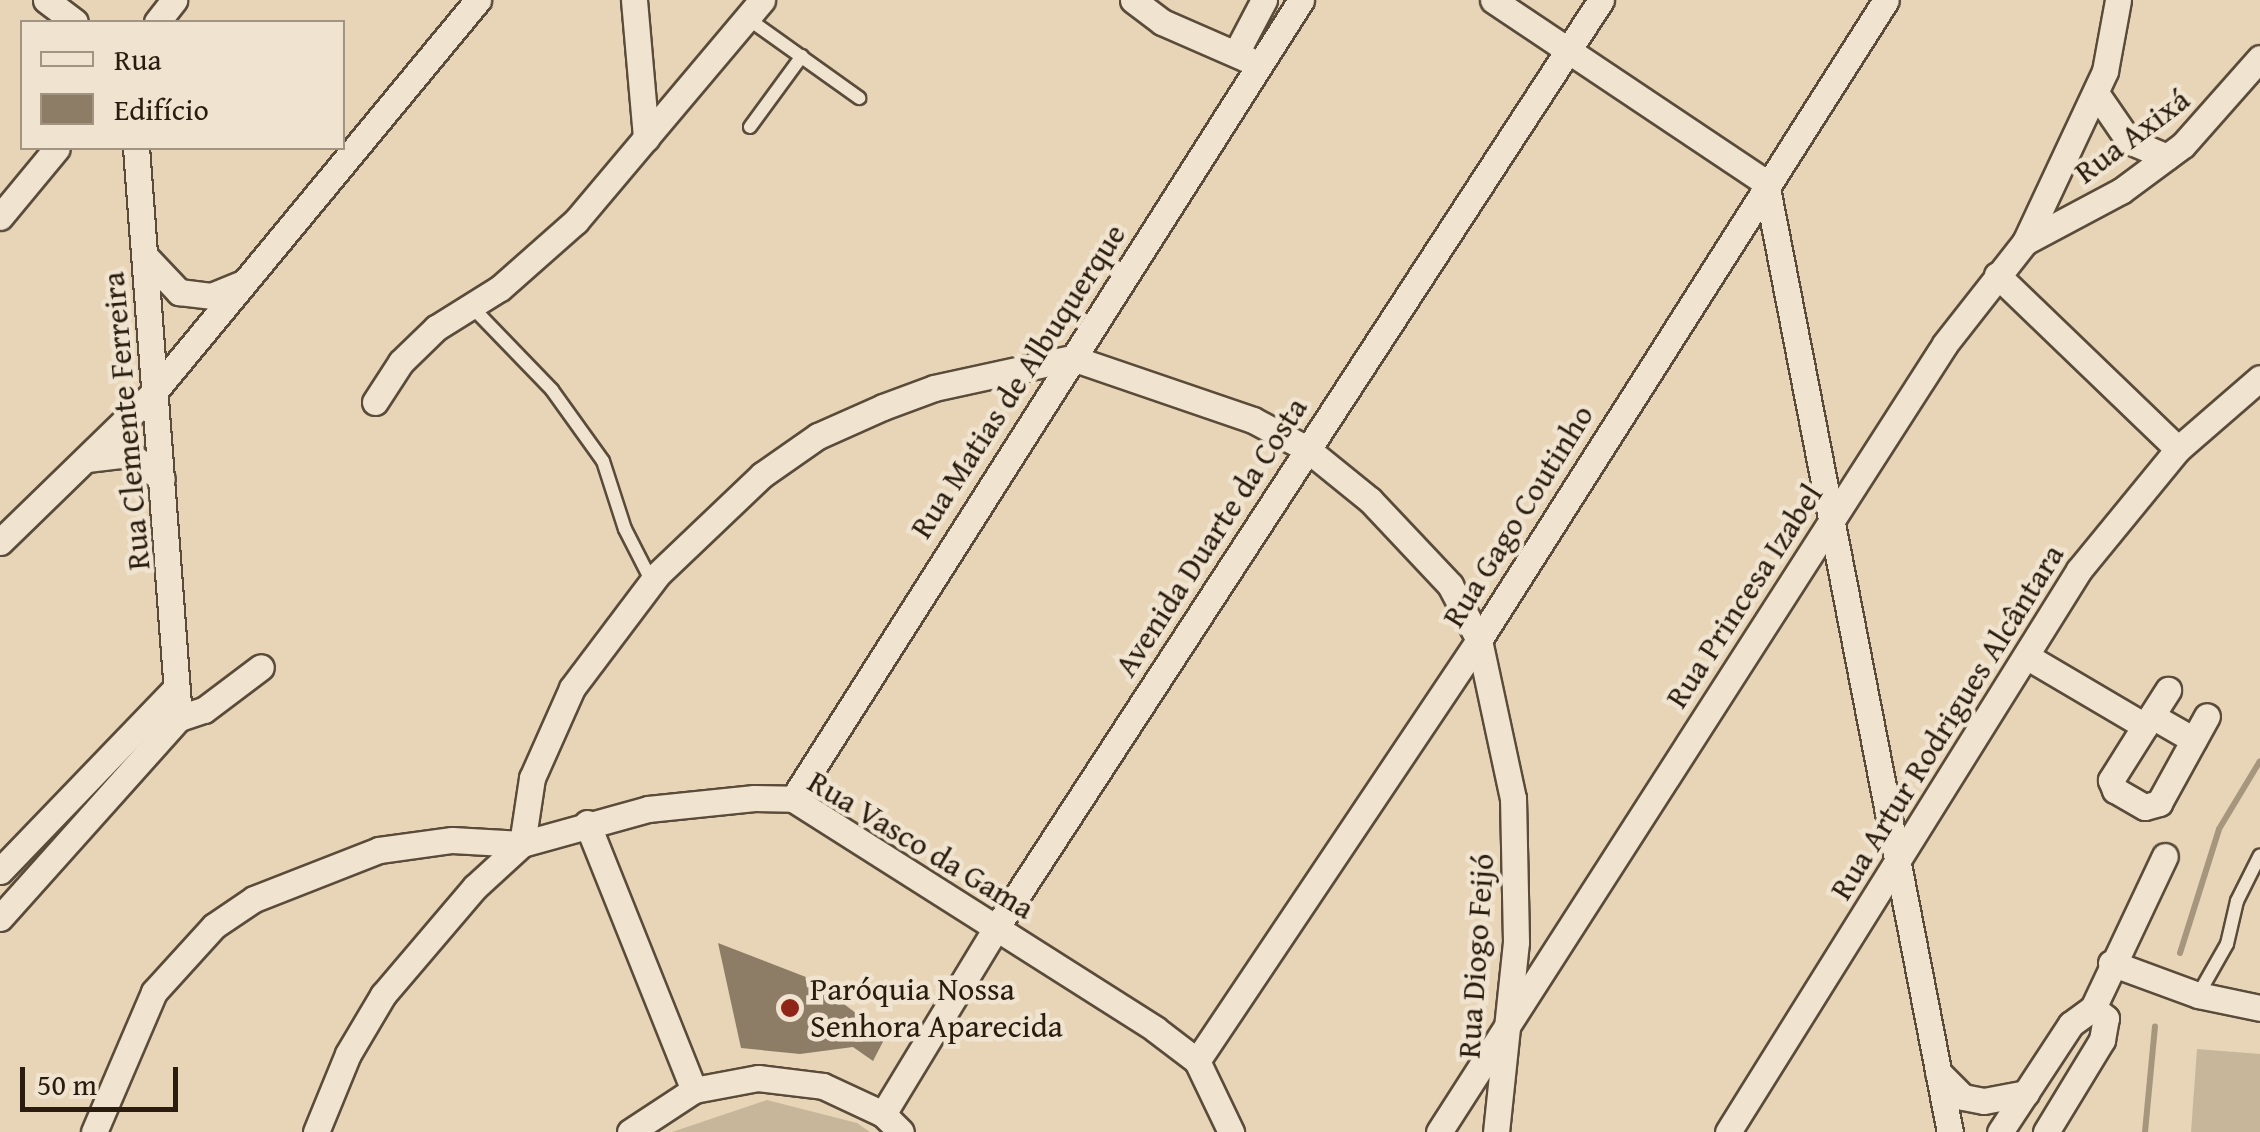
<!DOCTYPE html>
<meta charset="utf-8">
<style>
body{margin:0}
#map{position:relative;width:2260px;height:1132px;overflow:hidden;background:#e8d5b7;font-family:"Gentium Book Plus",serif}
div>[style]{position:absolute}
.green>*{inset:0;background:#c8b69b}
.stream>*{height:6px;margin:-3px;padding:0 3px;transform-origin:3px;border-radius:3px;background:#a7967e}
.building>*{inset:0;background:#8d7d67}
.roads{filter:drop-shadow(2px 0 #5a4b3a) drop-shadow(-2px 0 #5a4b3a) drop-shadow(0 2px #5a4b3a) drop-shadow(0 -2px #5a4b3a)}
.lane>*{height:12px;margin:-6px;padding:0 6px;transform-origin:6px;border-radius:6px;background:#f0e4d0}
.street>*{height:25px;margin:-12.5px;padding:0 12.5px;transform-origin:12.5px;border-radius:12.5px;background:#f0e4d0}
.dots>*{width:28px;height:28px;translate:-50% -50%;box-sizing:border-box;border:5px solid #f0e4d0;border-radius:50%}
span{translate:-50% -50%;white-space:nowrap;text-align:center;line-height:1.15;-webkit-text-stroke:9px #f0e4d0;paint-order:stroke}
.street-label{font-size:32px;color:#2a1d10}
.poi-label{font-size:32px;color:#2a1d10}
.left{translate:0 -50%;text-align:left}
.legend{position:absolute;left:20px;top:20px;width:325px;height:130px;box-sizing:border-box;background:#f0e4d0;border:2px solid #a19483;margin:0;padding:12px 18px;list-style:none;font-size:30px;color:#2a1d10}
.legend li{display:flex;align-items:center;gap:20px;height:50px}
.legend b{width:50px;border:2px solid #a19483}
.scale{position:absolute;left:20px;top:1067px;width:158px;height:45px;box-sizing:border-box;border:5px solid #2a1d10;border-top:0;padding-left:12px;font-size:30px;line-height:35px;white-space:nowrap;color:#2a1d10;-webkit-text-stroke:8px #f0e4d0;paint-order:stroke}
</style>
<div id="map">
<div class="green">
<i style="clip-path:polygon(2197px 1049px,2260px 1054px,2260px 1132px,2191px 1132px)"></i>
<i style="clip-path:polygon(767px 1100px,857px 1123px,870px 1132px,672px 1132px)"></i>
</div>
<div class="stream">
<i style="left:2180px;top:953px;width:130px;rotate:-72.5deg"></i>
<i style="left:2219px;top:829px;width:79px;rotate:-58.9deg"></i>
<i style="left:2145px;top:1132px;width:106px;rotate:-84.6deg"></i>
</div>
<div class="building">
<i style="clip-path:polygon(718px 943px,811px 979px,886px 1036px,873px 1061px,853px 1047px,800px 1054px,741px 1048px)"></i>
</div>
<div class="roads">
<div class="lane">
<i style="left:747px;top:18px;width:138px;rotate:35.5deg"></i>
<i style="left:750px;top:127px;width:88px;rotate:-53.8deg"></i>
<i style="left:471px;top:306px;width:117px;rotate:46deg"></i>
<i style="left:552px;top:390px;width:87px;rotate:54.3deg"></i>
<i style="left:603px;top:461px;width:71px;rotate:72.1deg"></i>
<i style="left:625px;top:529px;width:59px;rotate:63deg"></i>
<i style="left:2198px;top:995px;width:59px;rotate:-60.4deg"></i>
<i style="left:2227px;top:944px;width:44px;rotate:-76.9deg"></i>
<i style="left:2237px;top:901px;width:51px;rotate:-63.4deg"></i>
</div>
<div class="street">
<i style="left:46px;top:0;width:36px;rotate:37deg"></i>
<i style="left:634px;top:0;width:139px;rotate:85deg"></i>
<i style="left:1133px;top:0;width:36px;rotate:37deg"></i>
<i style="left:1162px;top:22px;width:105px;rotate:23.6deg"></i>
<i style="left:1493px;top:0;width:329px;rotate:33.8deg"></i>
<i style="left:1766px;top:183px;width:967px;rotate:79.03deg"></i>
<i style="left:157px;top:22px;width:28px;rotate:-52deg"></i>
<i style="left:1236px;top:53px;width:60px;rotate:-62.2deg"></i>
<i style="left:2096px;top:93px;width:58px;rotate:55.5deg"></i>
<i style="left:2129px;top:141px;width:41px;rotate:22.8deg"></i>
<i style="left:0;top:217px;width:89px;rotate:-50.4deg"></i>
<i style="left:2025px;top:242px;width:109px;rotate:-28deg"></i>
<i style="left:2121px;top:191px;width:77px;rotate:-36.6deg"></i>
<i style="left:2183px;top:145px;width:116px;rotate:-48.5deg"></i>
<i style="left:145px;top:256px;width:50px;rotate:46.6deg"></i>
<i style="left:179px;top:292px;width:32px;rotate:7deg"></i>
<i style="left:211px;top:296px;width:31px;rotate:-22deg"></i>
<i style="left:1997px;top:275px;width:251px;rotate:43.9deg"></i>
<i style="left:375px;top:402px;width:48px;rotate:-57deg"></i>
<i style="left:401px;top:362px;width:49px;rotate:-44.2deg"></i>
<i style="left:436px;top:328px;width:75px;rotate:-32deg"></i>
<i style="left:500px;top:288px;width:101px;rotate:-41.4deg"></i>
<i style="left:576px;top:221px;width:289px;rotate:-49.9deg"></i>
<i style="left:87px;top:459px;width:42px;rotate:-6.8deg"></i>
<i style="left:129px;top:454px;width:41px;rotate:37.1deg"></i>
<i style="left:0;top:542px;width:215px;rotate:-44.2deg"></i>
<i style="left:154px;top:392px;width:509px;rotate:-50.43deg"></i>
<i style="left:2026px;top:656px;width:138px;rotate:30.5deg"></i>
<i style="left:2145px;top:726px;width:64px;rotate:122.2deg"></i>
<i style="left:2111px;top:780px;width:11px;rotate:68deg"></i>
<i style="left:2115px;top:790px;width:34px;rotate:30deg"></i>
<i style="left:2145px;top:807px;width:15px;rotate:-16deg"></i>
<i style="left:2159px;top:803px;width:99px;rotate:-61.1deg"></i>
<i style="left:168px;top:713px;width:12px;rotate:24deg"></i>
<i style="left:179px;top:718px;width:26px;rotate:-18deg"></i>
<i style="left:204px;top:710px;width:71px;rotate:-37deg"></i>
<i style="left:2152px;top:716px;width:48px;rotate:29.7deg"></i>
<i style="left:2145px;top:726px;width:43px;rotate:-57.4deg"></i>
<i style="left:793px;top:799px;width:947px;rotate:-57.55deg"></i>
<i style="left:587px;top:823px;width:288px;rotate:68.2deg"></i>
<i style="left:522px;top:844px;width:67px;rotate:-81.4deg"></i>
<i style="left:532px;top:778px;width:98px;rotate:-66deg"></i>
<i style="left:572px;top:688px;width:141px;rotate:-53deg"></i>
<i style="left:657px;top:575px;width:145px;rotate:-43.6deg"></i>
<i style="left:762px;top:475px;width:68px;rotate:-34.9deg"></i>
<i style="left:818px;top:436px;width:71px;rotate:-24deg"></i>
<i style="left:883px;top:407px;width:54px;rotate:-20.4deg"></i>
<i style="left:934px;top:388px;width:141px;rotate:-12.3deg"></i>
<i style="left:1072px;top:358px;width:191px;rotate:18.9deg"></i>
<i style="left:1253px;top:420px;width:61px;rotate:28.2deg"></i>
<i style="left:1307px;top:449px;width:81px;rotate:39deg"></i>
<i style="left:1370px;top:500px;width:117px;rotate:46.7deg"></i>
<i style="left:1450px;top:585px;width:62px;rotate:62.2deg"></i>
<i style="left:1479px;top:640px;width:162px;rotate:77.9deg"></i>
<i style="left:1513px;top:798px;width:144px;rotate:88.8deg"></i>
<i style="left:1516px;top:942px;width:191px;rotate:96deg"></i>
<i style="left:0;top:871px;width:252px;rotate:-46.1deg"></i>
<i style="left:0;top:918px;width:268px;rotate:-48.2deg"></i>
<i style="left:179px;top:718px;width:572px;rotate:-94.31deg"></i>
<i style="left:2111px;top:963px;width:93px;rotate:20.2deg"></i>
<i style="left:2198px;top:995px;width:63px;rotate:11.8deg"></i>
<i style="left:1197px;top:1061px;width:507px;rotate:-56.18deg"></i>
<i style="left:1479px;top:640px;width:758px;rotate:-57.55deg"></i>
<i style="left:1938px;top:1072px;width:35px;rotate:45deg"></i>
<i style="left:1963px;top:1097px;width:21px;rotate:11deg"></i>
<i style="left:1984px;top:1101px;width:43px;rotate:-10.8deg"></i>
<i style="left:883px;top:1114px;width:218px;rotate:-58.7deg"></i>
<i style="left:996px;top:928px;width:1108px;rotate:-56.9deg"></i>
<i style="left:94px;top:1132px;width:152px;rotate:-66.8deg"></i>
<i style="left:154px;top:992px;width:89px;rotate:-47.7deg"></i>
<i style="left:214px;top:926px;width:48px;rotate:-34deg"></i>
<i style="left:254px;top:899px;width:134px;rotate:-21.4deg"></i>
<i style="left:379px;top:850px;width:74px;rotate:-7.8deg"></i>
<i style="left:452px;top:840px;width:70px;rotate:3.3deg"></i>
<i style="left:316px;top:1132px;width:84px;rotate:-67.7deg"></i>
<i style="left:348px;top:1054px;width:69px;rotate:-59.3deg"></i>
<i style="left:383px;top:995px;width:142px;rotate:-49.6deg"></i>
<i style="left:475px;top:887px;width:64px;rotate:-42.5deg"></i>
<i style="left:522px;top:844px;width:131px;rotate:-15.5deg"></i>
<i style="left:648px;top:809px;width:107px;rotate:-5.9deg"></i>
<i style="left:754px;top:798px;width:39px;rotate:1deg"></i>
<i style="left:793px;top:799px;width:429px;rotate:32.4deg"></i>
<i style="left:1155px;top:1029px;width:53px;rotate:37.3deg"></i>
<i style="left:1197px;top:1061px;width:79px;rotate:64.4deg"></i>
<i style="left:630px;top:1132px;width:77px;rotate:-33.3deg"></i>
<i style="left:694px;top:1090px;width:65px;rotate:-10.6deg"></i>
<i style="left:758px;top:1078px;width:65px;rotate:7deg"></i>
<i style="left:823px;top:1086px;width:66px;rotate:25deg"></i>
<i style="left:883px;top:1114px;width:25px;rotate:45deg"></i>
<i style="left:1439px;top:1132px;width:936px;rotate:-57.29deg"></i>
<i style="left:1945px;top:344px;width:130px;rotate:-51.9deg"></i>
<i style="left:2025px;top:242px;width:189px;rotate:-64.9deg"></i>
<i style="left:2105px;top:71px;width:72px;rotate:-79.6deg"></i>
<i style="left:1728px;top:1132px;width:663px;rotate:-58.01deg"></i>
<i style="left:2079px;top:570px;width:156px;rotate:-50.7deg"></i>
<i style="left:2178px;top:449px;width:108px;rotate:-40.9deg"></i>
<i style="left:2000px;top:1132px;width:129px;rotate:-56.7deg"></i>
<i style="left:2071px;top:1024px;width:27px;rotate:-36deg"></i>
<i style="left:2093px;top:1008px;width:168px;rotate:-64.7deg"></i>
<i style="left:2046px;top:1132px;width:108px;rotate:-58.7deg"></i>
<i style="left:2102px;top:1040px;width:22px;rotate:-80deg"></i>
<i style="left:2106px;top:1018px;width:16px;rotate:-142deg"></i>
</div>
</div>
<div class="dots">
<i style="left:790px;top:1008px;background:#8f2418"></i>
</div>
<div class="street-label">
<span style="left:2132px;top:136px;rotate:-37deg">Rua Axixá</span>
<span style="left:1018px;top:381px;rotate:-57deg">Rua Matias de Albuquerque</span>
<span style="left:126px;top:421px;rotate:-95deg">Rua Clemente Ferreira</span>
<span style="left:1518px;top:516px;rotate:-58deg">Rua Gago Coutinho</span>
<span style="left:1211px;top:537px;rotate:-57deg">Avenida Duarte da Costa</span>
<span style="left:1744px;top:596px;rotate:-57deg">Rua Princesa Izabel</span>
<span style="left:1947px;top:722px;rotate:-58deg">Rua Artur Rodrigues Alcântara</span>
<span style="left:921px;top:845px;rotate:31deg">Rua Vasco da Gama</span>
<span style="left:1476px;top:956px;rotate:-86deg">Rua Diogo Feijó</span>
</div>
<div class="poi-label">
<span class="left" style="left:810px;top:1008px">Paróquia Nossa<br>Senhora Aparecida</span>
</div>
<ul class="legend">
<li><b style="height:12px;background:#f0e4d0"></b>Rua</li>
<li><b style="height:28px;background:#8d7d67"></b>Edifício</li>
</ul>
<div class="scale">50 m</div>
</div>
